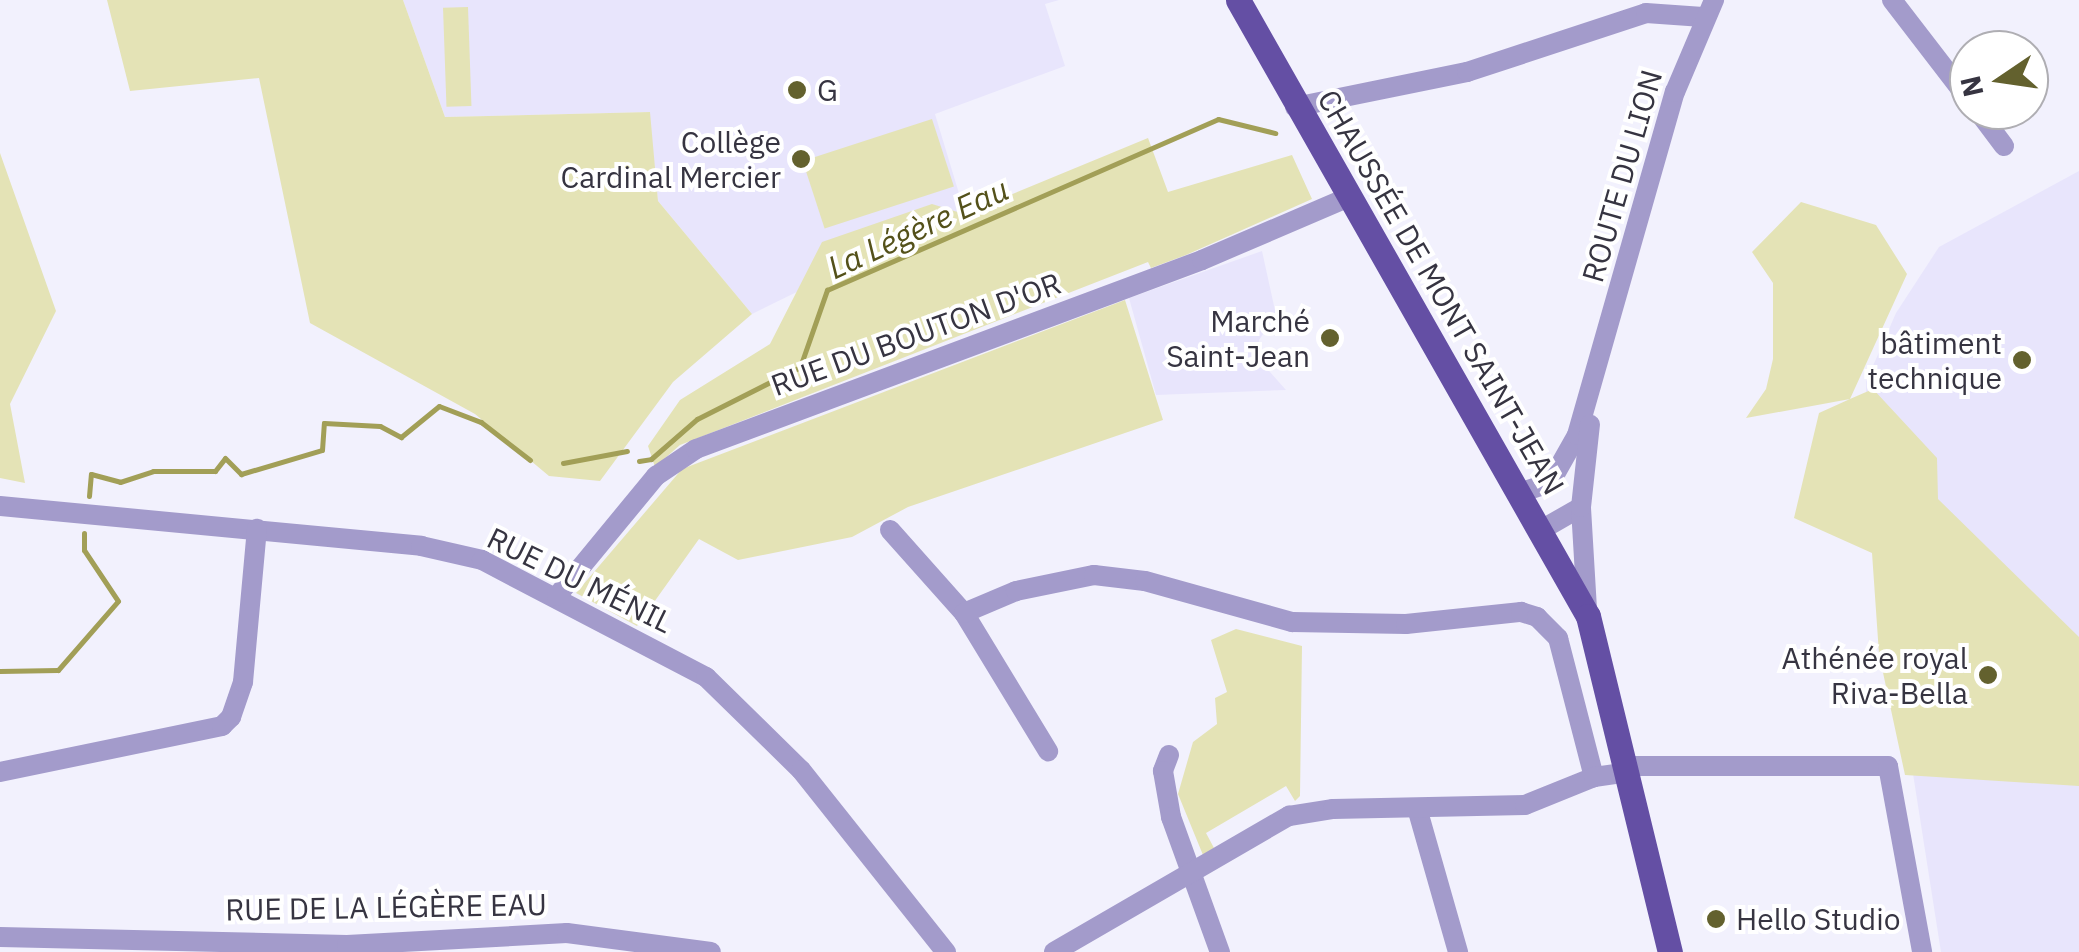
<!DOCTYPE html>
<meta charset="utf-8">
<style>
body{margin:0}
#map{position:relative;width:2079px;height:952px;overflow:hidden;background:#f2f1fd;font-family:"IBM Plex Sans",sans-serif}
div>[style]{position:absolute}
.built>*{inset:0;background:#e8e5fc}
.green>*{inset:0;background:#e4e3b6;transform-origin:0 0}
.stream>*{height:5px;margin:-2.5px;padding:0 2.5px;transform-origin:2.5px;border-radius:2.5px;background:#a29f57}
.minor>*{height:20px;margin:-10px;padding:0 10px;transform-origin:10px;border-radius:10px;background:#a39bcb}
.major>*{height:25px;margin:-12.5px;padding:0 12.5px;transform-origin:12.5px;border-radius:12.5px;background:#644fa4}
.dots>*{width:28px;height:28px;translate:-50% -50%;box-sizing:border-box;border:5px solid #fff;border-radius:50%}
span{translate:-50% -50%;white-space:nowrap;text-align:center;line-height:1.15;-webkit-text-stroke:8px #fff;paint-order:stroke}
.poi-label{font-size:30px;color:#363441}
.left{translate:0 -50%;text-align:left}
.right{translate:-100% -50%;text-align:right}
.street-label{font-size:30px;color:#363441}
.water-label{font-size:32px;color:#54511a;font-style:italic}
.north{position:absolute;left:1949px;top:30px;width:100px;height:100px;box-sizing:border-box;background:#fff;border:2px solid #afaeb3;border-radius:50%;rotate:257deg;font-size:28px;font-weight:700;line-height:40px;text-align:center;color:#363441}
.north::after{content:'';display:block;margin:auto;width:35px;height:45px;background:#63612e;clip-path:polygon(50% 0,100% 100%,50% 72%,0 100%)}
</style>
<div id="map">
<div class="built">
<i style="clip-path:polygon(403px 0,1059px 0,1045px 4px,1065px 66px,935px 114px,964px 210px,752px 314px,658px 201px,649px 112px,445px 117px)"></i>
<i style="clip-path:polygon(2079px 171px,2079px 952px,1941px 952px,1867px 481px,1866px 382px,1896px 313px,1939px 247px)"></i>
<i style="clip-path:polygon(1262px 251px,1276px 315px,1259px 340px,1262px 363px,1286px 390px,1156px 395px,1129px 298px)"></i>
</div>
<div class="green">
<i style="clip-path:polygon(107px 0,403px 0,445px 117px,650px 112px,658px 201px,752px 314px,673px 382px,600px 481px,549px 476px,475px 414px,310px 323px,259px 78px,130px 91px)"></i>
<i style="left:468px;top:7px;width:99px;height:25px;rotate:88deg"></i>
<i style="left:932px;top:119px;width:71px;height:136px;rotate:72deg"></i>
<i style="clip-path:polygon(1148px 138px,1168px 192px,1292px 155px,1312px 199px,1186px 255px,1151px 268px,1148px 262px,680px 445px,655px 467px,648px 446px,680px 400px,770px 344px,822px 242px,932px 204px,964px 214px)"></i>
<i style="clip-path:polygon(0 153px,56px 311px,10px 404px,25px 483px,0 478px)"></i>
<i style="clip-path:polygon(1801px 202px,1876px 225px,1907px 274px,1850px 399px,1873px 389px,1937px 458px,1938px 499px,2079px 637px,2079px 786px,1905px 775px,1879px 654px,1872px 553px,1794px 518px,1819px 413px,1850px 399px,1746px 418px,1766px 389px,1773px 359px,1773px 283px,1752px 252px)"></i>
<i style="clip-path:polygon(1125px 300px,1163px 420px,908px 507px,852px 537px,738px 560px,699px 539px,637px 626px,576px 593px,682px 469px)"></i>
<i style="clip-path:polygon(1236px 629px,1302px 646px,1300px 796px,1295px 801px,1286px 786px,1206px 833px,1214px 848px,1203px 855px,1178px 794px,1193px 742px,1217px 724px,1215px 698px,1227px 692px,1211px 640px)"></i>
</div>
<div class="stream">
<i style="left:639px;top:461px;width:12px;rotate:-9deg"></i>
<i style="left:651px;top:459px;width:61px;rotate:-41deg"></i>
<i style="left:697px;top:419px;width:115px;rotate:-26.8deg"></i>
<i style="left:800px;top:367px;width:82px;rotate:-70.7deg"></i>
<i style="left:827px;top:290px;width:427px;rotate:-23.6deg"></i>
<i style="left:1218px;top:119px;width:59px;rotate:13.8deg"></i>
<i style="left:563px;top:463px;width:65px;rotate:-10.6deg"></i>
<i style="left:89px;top:496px;width:22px;rotate:-85deg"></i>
<i style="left:91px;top:474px;width:30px;rotate:15deg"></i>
<i style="left:120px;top:482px;width:35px;rotate:-18deg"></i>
<i style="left:153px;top:471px;width:62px"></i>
<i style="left:215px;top:471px;width:16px;rotate:-52deg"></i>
<i style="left:225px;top:458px;width:23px;rotate:45deg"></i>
<i style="left:241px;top:474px;width:84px;rotate:-16.5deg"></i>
<i style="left:322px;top:450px;width:27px;rotate:-86deg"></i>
<i style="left:324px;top:423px;width:56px;rotate:3.1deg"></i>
<i style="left:380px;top:426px;width:24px;rotate:28deg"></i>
<i style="left:401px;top:437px;width:49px;rotate:-39.2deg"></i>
<i style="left:439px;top:406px;width:45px;rotate:20.9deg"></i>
<i style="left:481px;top:422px;width:62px;rotate:37.8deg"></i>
<i style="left:0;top:671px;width:58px;rotate:-1deg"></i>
<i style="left:58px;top:670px;width:91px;rotate:-49deg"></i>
<i style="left:118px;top:601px;width:61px;rotate:-123.7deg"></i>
<i style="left:84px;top:550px;width:17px;rotate:-90deg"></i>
</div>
<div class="minor">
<i style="left:1892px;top:0;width:126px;rotate:52.4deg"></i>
<i style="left:1295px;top:107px;width:176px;rotate:-11.5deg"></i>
<i style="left:1467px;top:72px;width:188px;rotate:-18.2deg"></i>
<i style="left:1646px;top:13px;width:57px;rotate:4deg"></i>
<i style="left:1977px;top:110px;width:45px;rotate:53.1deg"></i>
<i style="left:1519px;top:493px;width:33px;rotate:-18deg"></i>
<i style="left:1550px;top:483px;width:55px;rotate:-60.6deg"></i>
<i style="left:1577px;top:435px;width:357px;rotate:-74.1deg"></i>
<i style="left:1675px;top:92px;width:100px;rotate:-67deg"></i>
<i style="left:0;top:506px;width:423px;rotate:5.4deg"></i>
<i style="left:421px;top:546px;width:63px;rotate:12.9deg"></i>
<i style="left:482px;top:560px;width:253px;rotate:27.6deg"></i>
<i style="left:706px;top:677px;width:133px;rotate:44.4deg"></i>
<i style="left:801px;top:770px;width:233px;rotate:51.5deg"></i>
<i style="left:890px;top:530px;width:111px;rotate:48.3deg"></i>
<i style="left:964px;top:613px;width:162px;rotate:58.7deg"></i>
<i style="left:1541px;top:530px;width:46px;rotate:-29.9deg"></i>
<i style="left:557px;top:596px;width:156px;rotate:-50.5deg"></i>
<i style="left:656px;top:476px;width:48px;rotate:-34deg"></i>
<i style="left:696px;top:449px;width:540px;rotate:-20.48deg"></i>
<i style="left:1202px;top:260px;width:158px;rotate:-23.2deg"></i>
<i style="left:1587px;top:609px;width:102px;rotate:-93.4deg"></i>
<i style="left:1581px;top:507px;width:83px;rotate:-83.8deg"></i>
<i style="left:964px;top:613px;width:56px;rotate:-22.9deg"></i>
<i style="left:1016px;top:591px;width:80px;rotate:-11.6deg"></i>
<i style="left:1094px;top:575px;width:51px;rotate:6.7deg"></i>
<i style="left:1145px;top:581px;width:153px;rotate:15.6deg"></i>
<i style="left:1292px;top:622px;width:114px;rotate:1deg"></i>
<i style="left:1406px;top:624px;width:116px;rotate:-6deg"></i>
<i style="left:1521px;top:612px;width:17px;rotate:17deg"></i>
<i style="left:1537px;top:617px;width:30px;rotate:45deg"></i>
<i style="left:1558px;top:638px;width:144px;rotate:75.5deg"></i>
<i style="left:1169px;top:755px;width:17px;rotate:111deg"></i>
<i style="left:1163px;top:771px;width:47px;rotate:80.1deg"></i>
<i style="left:1171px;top:817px;width:144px;rotate:70.1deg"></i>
<i style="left:1628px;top:766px;width:260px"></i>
<i style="left:1888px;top:766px;width:189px;rotate:79.6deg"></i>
<i style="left:0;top:772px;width:227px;rotate:-11.7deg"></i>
<i style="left:222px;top:726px;width:13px;rotate:-45deg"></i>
<i style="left:231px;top:717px;width:37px;rotate:-71deg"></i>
<i style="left:243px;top:682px;width:154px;rotate:-84.8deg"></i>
<i style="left:1417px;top:808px;width:150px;rotate:74.1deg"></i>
<i style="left:0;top:937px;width:347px;rotate:1.3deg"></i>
<i style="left:347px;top:945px;width:220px;rotate:-3.1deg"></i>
<i style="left:567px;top:933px;width:145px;rotate:7.5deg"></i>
<i style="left:1054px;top:952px;width:272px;rotate:-30.1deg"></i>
<i style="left:1289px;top:816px;width:45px;rotate:-9deg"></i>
<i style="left:1333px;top:809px;width:192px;rotate:-1.2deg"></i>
<i style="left:1525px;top:805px;width:74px;rotate:-22.1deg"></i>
<i style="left:1594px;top:777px;width:35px;rotate:-8deg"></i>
</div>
<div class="major">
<i style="left:1238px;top:0;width:708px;rotate:60.4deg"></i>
<i style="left:1588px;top:616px;width:346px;rotate:76.3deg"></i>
</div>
<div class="dots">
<i style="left:797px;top:90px;background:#63612e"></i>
<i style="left:801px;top:159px;background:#63612e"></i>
<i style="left:1330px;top:338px;background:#63612e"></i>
<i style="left:2022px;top:360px;background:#63612e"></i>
<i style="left:1988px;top:675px;background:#63612e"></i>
<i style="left:1716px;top:919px;background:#63612e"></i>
</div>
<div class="poi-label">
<span class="left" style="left:817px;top:90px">G</span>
<span class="right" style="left:781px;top:159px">Collège<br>Cardinal Mercier</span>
<span class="right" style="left:1310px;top:338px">Marché<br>Saint-Jean</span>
<span class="right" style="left:2002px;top:360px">bâtiment<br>technique</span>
<span class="right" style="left:1968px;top:675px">Athénée royal<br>Riva-Bella</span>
<span class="left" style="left:1736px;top:919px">Hello Studio</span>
</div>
<div class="street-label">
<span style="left:1622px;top:176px;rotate:-74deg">ROUTE DU LION</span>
<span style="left:1441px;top:292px;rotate:60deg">CHAUSSÉE DE MONT SAINT-JEAN</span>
<span style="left:916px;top:334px;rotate:-20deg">RUE DU BOUTON D'OR</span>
<span style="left:580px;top:580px;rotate:26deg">RUE DU MÉNIL</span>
<span style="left:386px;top:907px;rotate:-1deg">RUE DE LA LÉGÈRE EAU</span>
</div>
<div class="water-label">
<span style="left:918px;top:228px;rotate:-25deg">La Légère Eau</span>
</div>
<div class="north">N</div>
</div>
